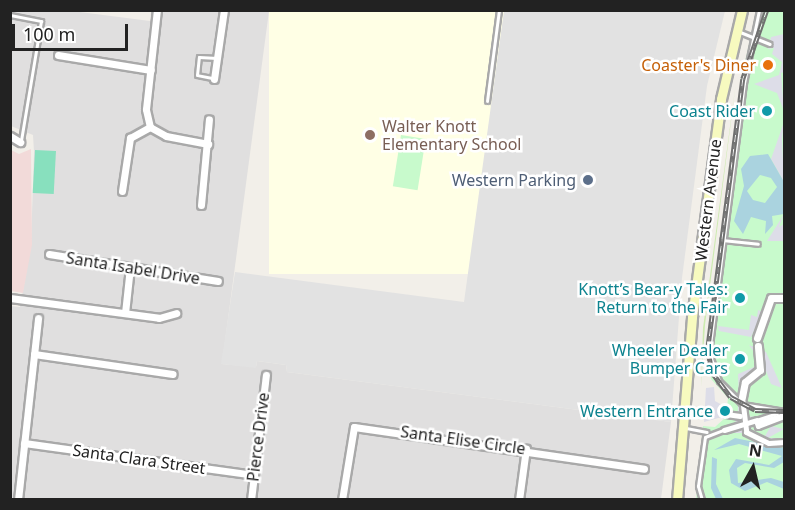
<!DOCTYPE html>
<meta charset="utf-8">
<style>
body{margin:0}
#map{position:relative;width:795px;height:510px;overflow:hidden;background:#f2efe9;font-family:"Noto Sans",sans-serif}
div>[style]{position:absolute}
.residential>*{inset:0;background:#e0dfdf}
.commercial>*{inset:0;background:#f2dad9}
.education>*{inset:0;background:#ffffe5;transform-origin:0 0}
.grass>*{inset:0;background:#cdebb0}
.park>*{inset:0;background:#c8facc;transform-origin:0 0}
.pitch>*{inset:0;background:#88e0be;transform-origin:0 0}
.parking>*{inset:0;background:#e2e2e2}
.plaza>*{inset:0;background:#dddde8}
.water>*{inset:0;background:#aad3df}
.roads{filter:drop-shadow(2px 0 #a9a9a9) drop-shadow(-2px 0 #a9a9a9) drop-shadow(0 2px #a9a9a9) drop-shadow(0 -2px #a9a9a9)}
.service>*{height:3px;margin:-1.5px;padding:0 1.5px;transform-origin:1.5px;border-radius:1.5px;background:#fff}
.pedestrian>*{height:5px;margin:-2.5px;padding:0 2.5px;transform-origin:2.5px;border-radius:2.5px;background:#fff}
.minor>*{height:7px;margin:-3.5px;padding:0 3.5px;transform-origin:3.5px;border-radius:3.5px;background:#fff}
.secondary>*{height:9px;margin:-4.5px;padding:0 4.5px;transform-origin:4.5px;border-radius:4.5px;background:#f7fabf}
.rail>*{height:4.5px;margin-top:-2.25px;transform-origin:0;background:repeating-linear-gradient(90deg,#fff 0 7px,#707070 0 14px);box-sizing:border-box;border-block:2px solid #707070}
.dots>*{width:16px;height:16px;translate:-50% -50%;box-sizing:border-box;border:3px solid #fff;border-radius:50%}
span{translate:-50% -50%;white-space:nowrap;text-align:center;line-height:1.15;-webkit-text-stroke:5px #fff;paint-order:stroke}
.food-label{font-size:16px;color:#c56008}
.right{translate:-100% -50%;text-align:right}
.culture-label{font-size:16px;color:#0d838f}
.education-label{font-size:16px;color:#785e54}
.left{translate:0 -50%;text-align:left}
.service-label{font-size:16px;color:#4e5e75}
.street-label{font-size:16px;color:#222}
.frame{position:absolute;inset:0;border:12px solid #222;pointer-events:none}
.north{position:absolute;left:723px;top:438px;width:60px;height:60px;-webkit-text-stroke:4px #fff;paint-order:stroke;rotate:8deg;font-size:16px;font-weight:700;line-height:24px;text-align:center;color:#222}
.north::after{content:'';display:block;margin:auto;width:21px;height:27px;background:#222;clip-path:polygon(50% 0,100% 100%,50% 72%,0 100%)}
.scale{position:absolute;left:12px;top:24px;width:116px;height:27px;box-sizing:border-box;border:3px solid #222;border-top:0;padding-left:8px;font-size:18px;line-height:21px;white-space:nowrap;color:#222;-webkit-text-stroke:4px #fff;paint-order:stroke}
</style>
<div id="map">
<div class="residential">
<i style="clip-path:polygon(11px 11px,72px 11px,150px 21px,151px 11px,269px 11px,222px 364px,256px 367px,257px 361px,286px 365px,287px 372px,671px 422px,661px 499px,11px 499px,11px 306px,20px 307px,31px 245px,34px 152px,33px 135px,11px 126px)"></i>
</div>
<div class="commercial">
<i style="clip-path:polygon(31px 149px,32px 245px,23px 293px,11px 291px,11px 150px,19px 154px)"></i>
</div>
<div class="education">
<i style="left:269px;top:11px;width:235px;height:263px"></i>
</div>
<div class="grass">
<i style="clip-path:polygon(736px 82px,705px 325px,701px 387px,703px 328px)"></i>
</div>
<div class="park">
<i style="clip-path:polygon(757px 11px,784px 11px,784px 499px,696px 500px,703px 426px,715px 427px,726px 417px,728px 398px,711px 379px,706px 346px,742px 74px)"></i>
<i style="left:401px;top:135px;width:25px;height:52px;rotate:9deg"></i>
</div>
<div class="pitch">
<i style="left:35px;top:150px;width:21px;height:43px;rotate:3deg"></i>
</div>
<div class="parking">
<i style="clip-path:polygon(504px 11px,725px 11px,707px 86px,682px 278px,671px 422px,287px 372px,286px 365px,257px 361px,256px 368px,221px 364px,235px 272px,464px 302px)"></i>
</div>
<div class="plaza">
<i style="clip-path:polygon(784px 34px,784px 72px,781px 73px,784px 111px,777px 93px,754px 84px,779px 75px,782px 62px,772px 54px,774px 48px,768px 49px,771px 37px)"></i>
<i style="clip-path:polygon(784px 122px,782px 140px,784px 182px,771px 159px)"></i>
<i style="clip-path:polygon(784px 214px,779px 227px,784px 224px,784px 241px,767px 241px)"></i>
<i style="clip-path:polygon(758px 310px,763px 312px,751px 337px,719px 331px,718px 326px,749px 330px,751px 315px,757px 317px)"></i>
<i style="clip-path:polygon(749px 345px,766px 352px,782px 388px,771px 384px,766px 371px,747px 384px,745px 398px,739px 397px,738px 374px,754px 367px,756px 355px)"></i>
<i style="clip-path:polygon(714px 387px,715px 401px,724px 406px,722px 417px,704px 422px,706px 388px)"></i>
<i style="clip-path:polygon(738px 405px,747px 416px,755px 417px,758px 426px,749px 428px,756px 434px,765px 436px,771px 426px,784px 429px,768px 438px,784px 438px,784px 445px,762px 445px,742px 433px,725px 433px,723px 427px,736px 422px,730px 412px,738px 413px)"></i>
</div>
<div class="water">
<i style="clip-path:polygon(evenodd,768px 154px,784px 182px,784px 214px,772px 216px,773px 225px,765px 234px,766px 221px,751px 217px,743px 234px,734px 221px,744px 186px,741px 169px,750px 156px,768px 154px,760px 175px,771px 178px,777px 187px,765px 203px,753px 200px,747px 191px,760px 175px)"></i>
<i style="clip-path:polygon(735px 438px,784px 448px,784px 462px,774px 468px,745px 463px,737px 468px,738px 483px,771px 478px,784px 482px,784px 489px,767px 482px,745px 491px,731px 483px,729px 470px,736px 459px,769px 465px,782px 456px,739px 444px,714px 450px)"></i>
<i style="clip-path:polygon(712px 457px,717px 459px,716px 484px,723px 499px,716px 499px,711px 488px)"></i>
</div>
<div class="roads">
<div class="service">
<i style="left:759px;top:10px;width:75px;rotate:101.6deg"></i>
<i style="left:744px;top:83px;width:272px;rotate:97.4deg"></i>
<i style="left:709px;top:353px;width:30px;rotate:70deg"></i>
<i style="left:719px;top:381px;width:33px;rotate:45deg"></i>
<i style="left:742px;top:404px;width:43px;rotate:9.5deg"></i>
<i style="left:10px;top:15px;width:32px;rotate:11deg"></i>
<i style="left:41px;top:21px;width:121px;rotate:99.5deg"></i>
<i style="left:740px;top:32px;width:32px;rotate:22deg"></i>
<i style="left:212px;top:78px;width:15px;rotate:-169deg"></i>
<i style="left:197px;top:75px;width:18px;rotate:-84deg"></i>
<i style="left:199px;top:57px;width:18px;rotate:3deg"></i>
<i style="left:487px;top:101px;width:92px;rotate:-82.5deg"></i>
<i style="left:722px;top:240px;width:36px;rotate:6deg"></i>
<i style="left:756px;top:420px;width:22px;rotate:-18deg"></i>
<i style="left:686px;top:428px;width:21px;rotate:11deg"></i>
<i style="left:702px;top:500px;width:15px;rotate:-106deg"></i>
<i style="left:698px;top:486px;width:49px;rotate:-81.9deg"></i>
<i style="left:705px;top:437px;width:19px;rotate:-21deg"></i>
</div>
<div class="pedestrian">
<i style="left:742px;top:397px;width:35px;rotate:83deg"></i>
<i style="left:746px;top:432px;width:25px;rotate:26deg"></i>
<i style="left:769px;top:443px;width:15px;rotate:-4deg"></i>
<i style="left:726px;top:414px;width:14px;rotate:8deg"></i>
<i style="left:784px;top:415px;width:28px;rotate:163deg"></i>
<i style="left:757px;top:423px;width:3px;rotate:72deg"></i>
<i style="left:758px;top:426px;width:28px;rotate:-21deg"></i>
<i style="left:724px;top:430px;width:34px;rotate:-17deg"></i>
</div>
<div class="minor">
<i style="left:58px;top:55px;width:94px;rotate:9.2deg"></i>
<i style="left:214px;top:79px;width:70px;rotate:-81.8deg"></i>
<i style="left:150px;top:127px;width:18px;rotate:29deg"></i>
<i style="left:166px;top:136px;width:43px;rotate:10.8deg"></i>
<i style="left:10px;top:136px;width:12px;rotate:31deg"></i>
<i style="left:122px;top:191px;width:54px;rotate:-81.4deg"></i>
<i style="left:130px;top:138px;width:23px;rotate:-29deg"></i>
<i style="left:150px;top:127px;width:18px;rotate:-103deg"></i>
<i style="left:146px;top:109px;width:100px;rotate:-83.7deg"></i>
<i style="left:201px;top:205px;width:86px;rotate:-84.7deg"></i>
<i style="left:49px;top:254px;width:171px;rotate:9.1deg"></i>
<i style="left:10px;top:298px;width:150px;rotate:7.6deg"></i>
<i style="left:159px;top:318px;width:18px;rotate:-16deg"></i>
<i style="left:125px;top:313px;width:46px;rotate:-83.8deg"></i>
<i style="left:757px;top:338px;width:42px;rotate:-70.7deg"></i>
<i style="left:771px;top:298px;width:13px"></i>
<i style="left:34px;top:354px;width:140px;rotate:8.2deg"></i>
<i style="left:742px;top:397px;width:15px;rotate:-79deg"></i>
<i style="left:745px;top:382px;width:19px;rotate:-39deg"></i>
<i style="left:760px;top:370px;width:24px;rotate:-95deg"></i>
<i style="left:24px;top:443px;width:232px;rotate:7.9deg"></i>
<i style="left:18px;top:500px;width:183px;rotate:-83.7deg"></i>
<i style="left:251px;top:500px;width:126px;rotate:-83.2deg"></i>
<i style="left:342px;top:500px;width:74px;rotate:-80.7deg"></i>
<i style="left:354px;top:427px;width:293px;rotate:8.2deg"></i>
<i style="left:519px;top:500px;width:52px;rotate:-82.3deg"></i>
</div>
<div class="secondary">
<i style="left:677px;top:500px;width:184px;rotate:-85.3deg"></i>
<i style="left:692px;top:317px;width:220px;rotate:-82.4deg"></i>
<i style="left:721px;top:99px;width:91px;rotate:-76.7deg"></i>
</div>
</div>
<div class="rail">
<i style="left:767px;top:10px;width:73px;rotate:109.2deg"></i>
<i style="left:743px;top:79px;width:272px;rotate:97.4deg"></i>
<i style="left:708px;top:349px;width:23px;rotate:80deg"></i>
<i style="left:712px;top:372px;width:31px;rotate:53deg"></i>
<i style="left:731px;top:397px;width:27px;rotate:28deg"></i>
<i style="left:755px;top:410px;width:29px;rotate:2deg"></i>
</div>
<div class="dots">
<i style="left:768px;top:65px;background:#e8710a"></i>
<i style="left:767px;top:111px;background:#0f9aa8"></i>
<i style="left:370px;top:135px;background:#8d6e63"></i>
<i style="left:588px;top:180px;background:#5c6f8a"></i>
<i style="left:740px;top:298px;background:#0f9aa8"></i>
<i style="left:740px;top:359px;background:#0f9aa8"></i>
<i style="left:725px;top:411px;background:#0f9aa8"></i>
</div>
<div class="food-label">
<span class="right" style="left:756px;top:65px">Coaster's Diner</span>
</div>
<div class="culture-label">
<span class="right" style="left:755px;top:111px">Coast Rider</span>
<span class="right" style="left:728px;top:298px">Knott’s Bear-y Tales:<br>Return to the Fair</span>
<span class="right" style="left:728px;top:359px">Wheeler Dealer<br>Bumper Cars</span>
<span class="right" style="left:713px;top:411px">Western Entrance</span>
</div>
<div class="education-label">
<span class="left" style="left:382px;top:135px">Walter Knott<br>Elementary School</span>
</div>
<div class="service-label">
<span class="right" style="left:576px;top:180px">Western Parking</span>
</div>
<div class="street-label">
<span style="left:708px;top:200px;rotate:-83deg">Western Avenue</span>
<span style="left:133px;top:268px;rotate:9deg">Santa Isabel Drive</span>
<span style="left:258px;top:437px;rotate:-83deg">Pierce Drive</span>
<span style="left:463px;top:440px;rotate:8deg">Santa Elise Circle</span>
<span style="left:139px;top:459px;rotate:8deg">Santa Clara Street</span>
</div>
<div class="frame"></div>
<div class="north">N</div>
<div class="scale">100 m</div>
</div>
